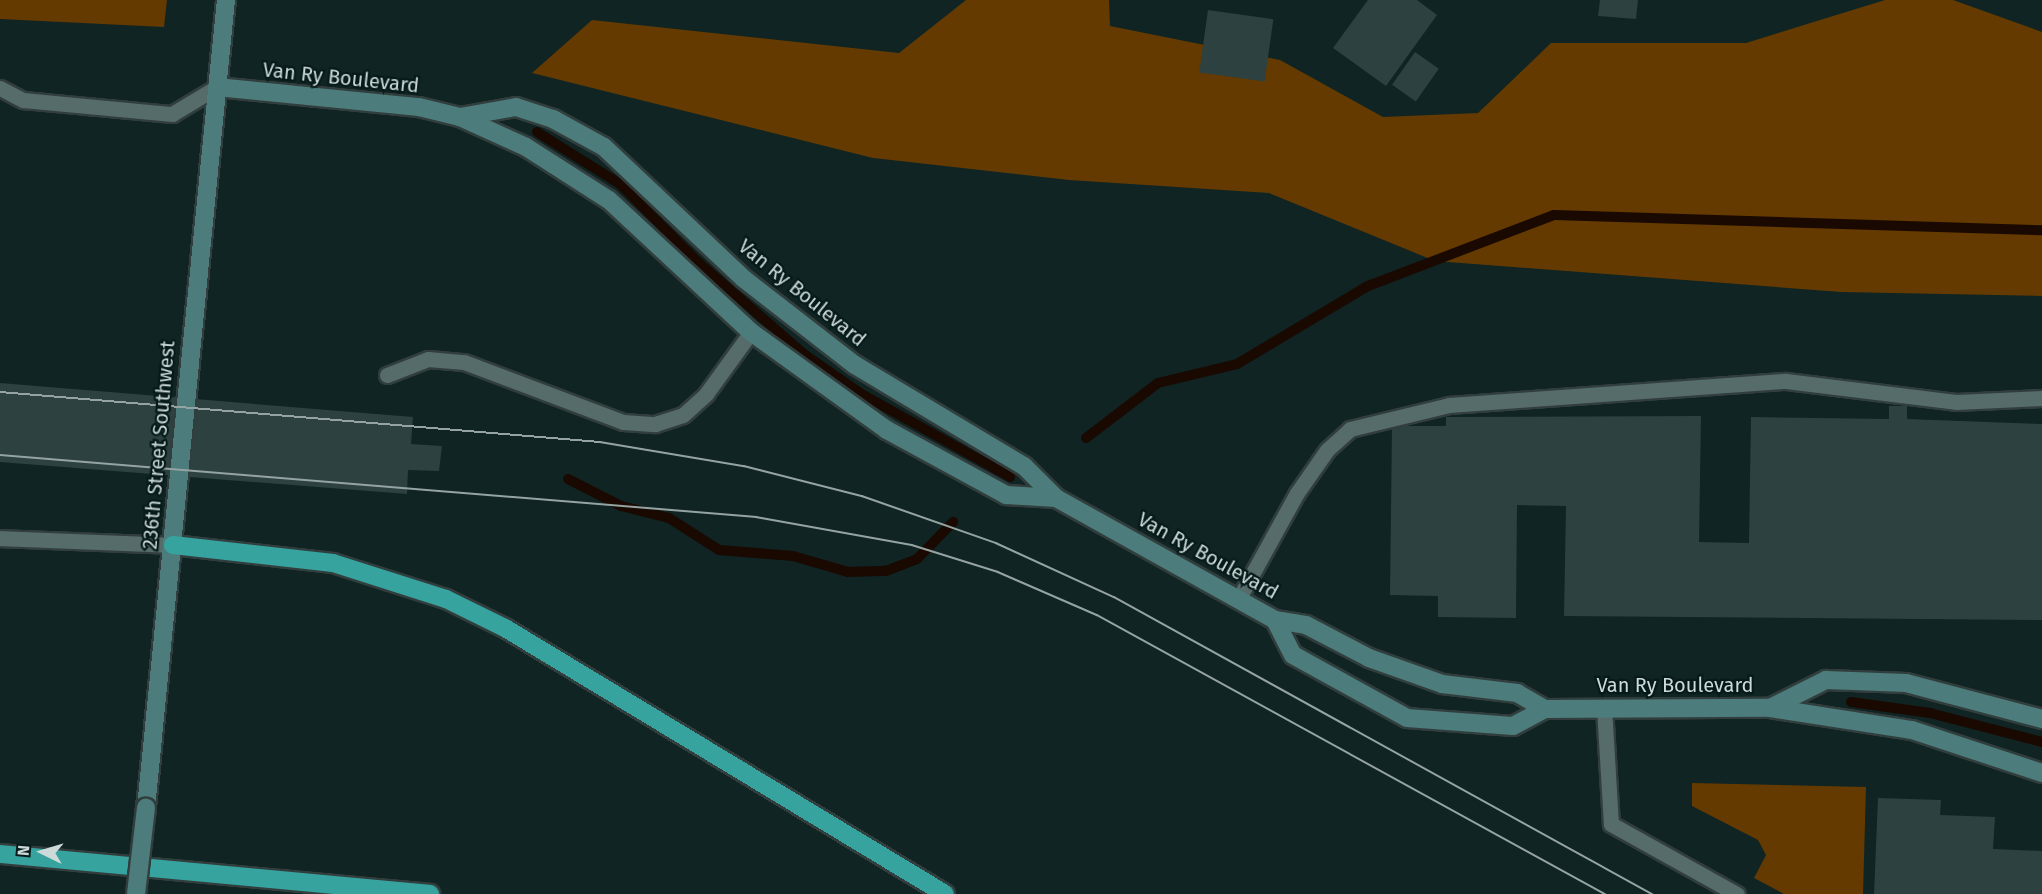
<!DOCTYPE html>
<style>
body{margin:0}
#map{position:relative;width:2042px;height:894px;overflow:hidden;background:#0f2423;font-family:"Fira Sans",sans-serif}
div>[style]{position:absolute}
.green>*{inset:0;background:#643a00}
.stream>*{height:10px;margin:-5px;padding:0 5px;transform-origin:5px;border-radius:5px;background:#1a0900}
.building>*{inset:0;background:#2c4140;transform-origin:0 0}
.roads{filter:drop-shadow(2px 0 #313e3d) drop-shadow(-2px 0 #313e3d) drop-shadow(0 2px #313e3d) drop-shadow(0 -2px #313e3d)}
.lane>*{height:15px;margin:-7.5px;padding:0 7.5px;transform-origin:7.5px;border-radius:7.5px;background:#556c6b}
.secondary>*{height:18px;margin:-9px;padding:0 9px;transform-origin:9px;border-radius:9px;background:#4c7c7b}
.highway>*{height:18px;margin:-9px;padding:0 9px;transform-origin:9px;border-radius:9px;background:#36a39f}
.tram>*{height:1.5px;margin:-0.75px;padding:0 0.75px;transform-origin:0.75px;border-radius:0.75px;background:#95a4a3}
.bridges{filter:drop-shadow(2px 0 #313e3d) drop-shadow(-2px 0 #313e3d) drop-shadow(0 2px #313e3d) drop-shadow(0 -2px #313e3d)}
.secondary-bridge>*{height:18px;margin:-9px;padding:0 9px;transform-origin:9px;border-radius:9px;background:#4c7c7b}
span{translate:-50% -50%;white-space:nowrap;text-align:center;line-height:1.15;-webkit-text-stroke:4.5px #061a1a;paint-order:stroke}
.street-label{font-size:20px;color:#cddad9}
.north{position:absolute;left:12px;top:822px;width:60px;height:60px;-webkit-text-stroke:4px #061a1a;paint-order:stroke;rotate:275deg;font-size:16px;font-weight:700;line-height:24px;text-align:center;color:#cddad9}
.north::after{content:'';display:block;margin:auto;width:21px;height:27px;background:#cddad9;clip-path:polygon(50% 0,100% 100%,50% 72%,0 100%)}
</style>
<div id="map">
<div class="green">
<i style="clip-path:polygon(0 0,167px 0,164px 27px,0 19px)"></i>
<i style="clip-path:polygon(966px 0,1109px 0,1110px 26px,1280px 60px,1383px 117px,1478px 113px,1551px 43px,1746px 43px,1885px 0,1953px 0,2042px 32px,2042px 296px,1841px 292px,1435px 261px,1269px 193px,1069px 180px,873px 158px,532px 73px,592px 20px,899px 53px)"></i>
<i style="clip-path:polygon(1692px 783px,1866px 787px,1863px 894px,1784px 894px,1754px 878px,1766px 855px,1758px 840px,1692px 806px)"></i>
</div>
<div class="stream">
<i style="left:537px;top:132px;width:98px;rotate:32.1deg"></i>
<i style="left:620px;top:184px;width:110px;rotate:45deg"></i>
<i style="left:698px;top:262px;width:140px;rotate:41deg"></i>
<i style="left:804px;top:354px;width:68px;rotate:34.9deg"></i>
<i style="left:860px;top:393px;width:172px;rotate:29.2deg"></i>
<i style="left:1086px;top:438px;width:91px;rotate:-37.4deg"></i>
<i style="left:1158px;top:383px;width:81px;rotate:-13.5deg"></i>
<i style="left:1237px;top:364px;width:152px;rotate:-30.8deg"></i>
<i style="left:1368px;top:286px;width:199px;rotate:-20.9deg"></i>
<i style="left:1554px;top:215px;width:488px;rotate:1.8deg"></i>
<i style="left:568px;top:479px;width:59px;rotate:27deg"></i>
<i style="left:621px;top:506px;width:49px;rotate:14deg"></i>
<i style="left:669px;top:518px;width:59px;rotate:32.6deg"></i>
<i style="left:719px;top:550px;width:74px;rotate:4.6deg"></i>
<i style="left:793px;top:556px;width:57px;rotate:16.2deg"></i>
<i style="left:848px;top:572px;width:38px;rotate:-2deg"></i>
<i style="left:886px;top:571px;width:33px;rotate:-21deg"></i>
<i style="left:917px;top:559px;width:52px;rotate:-45.8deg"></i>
<i style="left:1851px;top:702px;width:80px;rotate:7.9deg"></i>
<i style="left:1930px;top:713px;width:116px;rotate:14.5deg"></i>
</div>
<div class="building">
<i style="clip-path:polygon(1368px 0,1417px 0,1437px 15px,1386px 86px,1333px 48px)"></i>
<i style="clip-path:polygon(1600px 0,1638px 0,1636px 19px,1598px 16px)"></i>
<i style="left:1208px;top:10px;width:66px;height:63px;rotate:8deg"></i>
<i style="left:1415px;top:52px;width:29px;height:40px;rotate:35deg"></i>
<i style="clip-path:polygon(0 383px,413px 417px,411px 444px,442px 446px,439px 471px,408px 470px,407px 494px,0 462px)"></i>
<i style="clip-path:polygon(1889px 406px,1907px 406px,1907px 419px,2042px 424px,2042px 620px,1564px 616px,1566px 506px,1517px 505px,1516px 618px,1438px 617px,1438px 596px,1390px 595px,1392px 426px,1446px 426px,1446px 417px,1701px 416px,1699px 542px,1749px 543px,1751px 417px,1889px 419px)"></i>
<i style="clip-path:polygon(1878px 798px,1941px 800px,1940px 815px,1995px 817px,1993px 849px,2042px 851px,2042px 894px,1874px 894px)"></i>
</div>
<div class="roads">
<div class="lane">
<i style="left:0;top:88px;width:26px;rotate:28deg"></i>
<i style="left:23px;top:100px;width:150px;rotate:5.4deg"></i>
<i style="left:172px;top:114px;width:52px;rotate:-31deg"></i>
<i style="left:387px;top:375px;width:44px;rotate:-21.3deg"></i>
<i style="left:428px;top:359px;width:36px;rotate:5deg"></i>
<i style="left:464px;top:362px;width:170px;rotate:20.7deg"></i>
<i style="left:623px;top:422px;width:32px;rotate:4deg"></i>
<i style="left:655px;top:424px;width:29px;rotate:-18deg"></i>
<i style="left:683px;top:415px;width:31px;rotate:-42deg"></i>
<i style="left:706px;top:394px;width:77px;rotate:-54deg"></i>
<i style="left:0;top:538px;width:173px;rotate:2.3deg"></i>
<i style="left:1239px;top:598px;width:120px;rotate:-61.1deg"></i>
<i style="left:1297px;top:493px;width:52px;rotate:-55.1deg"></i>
<i style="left:1327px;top:450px;width:31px;rotate:-42deg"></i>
<i style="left:1350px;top:429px;width:102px;rotate:-13.6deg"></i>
<i style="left:1449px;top:405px;width:338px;rotate:-4.1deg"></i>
<i style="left:1786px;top:381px;width:171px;rotate:7deg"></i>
<i style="left:1956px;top:402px;width:86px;rotate:-2.7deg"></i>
<i style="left:1604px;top:707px;width:117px;rotate:86.6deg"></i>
<i style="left:1611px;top:824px;width:144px;rotate:29.1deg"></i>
</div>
<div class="secondary">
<i style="left:217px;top:87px;width:203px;rotate:5.7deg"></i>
<i style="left:419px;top:107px;width:42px;rotate:13.7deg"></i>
<i style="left:460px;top:117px;width:72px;rotate:24.4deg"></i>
<i style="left:526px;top:147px;width:98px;rotate:32.6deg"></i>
<i style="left:609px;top:200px;width:194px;rotate:42.9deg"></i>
<i style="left:751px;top:332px;width:168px;rotate:35.8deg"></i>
<i style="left:887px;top:430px;width:136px;rotate:28.6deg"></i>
<i style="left:1006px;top:495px;width:50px;rotate:3.4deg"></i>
<i style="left:460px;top:117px;width:57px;rotate:-10.1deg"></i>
<i style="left:516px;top:107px;width:39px;rotate:18deg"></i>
<i style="left:553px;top:119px;width:58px;rotate:28.8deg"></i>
<i style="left:604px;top:147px;width:192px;rotate:43.3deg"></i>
<i style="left:744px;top:279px;width:140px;rotate:37.8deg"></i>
<i style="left:855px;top:365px;width:197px;rotate:30.9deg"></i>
<i style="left:1024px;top:466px;width:45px;rotate:45deg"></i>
<i style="left:1056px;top:498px;width:251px;rotate:29.1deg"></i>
<i style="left:1275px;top:620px;width:31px;rotate:9deg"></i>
<i style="left:1306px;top:625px;width:71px;rotate:27.6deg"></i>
<i style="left:1369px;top:658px;width:77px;rotate:19.6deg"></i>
<i style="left:1442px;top:684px;width:76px;rotate:6.8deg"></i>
<i style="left:1517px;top:693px;width:32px;rotate:30deg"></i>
<i style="left:1275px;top:620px;width:39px;rotate:63deg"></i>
<i style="left:1293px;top:655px;width:130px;rotate:28.9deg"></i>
<i style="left:1407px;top:718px;width:106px;rotate:4.3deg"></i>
<i style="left:1513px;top:726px;width:36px;rotate:-28deg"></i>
<i style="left:1545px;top:709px;width:225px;rotate:-0.3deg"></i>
<i style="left:1770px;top:708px;width:144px;rotate:8.8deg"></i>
<i style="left:1912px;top:730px;width:137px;rotate:18.3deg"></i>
<i style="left:1770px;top:708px;width:63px;rotate:-26.6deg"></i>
<i style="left:1826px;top:680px;width:80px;rotate:2.1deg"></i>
<i style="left:1906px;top:683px;width:141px;rotate:14.8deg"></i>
<i style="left:146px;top:808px;width:812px;rotate:-84.35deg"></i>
</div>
<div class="highway">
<i style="left:173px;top:545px;width:161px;rotate:6.4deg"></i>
<i style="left:333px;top:563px;width:119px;rotate:17.7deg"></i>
<i style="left:446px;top:599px;width:66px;rotate:26.2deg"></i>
<i style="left:505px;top:628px;width:514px;rotate:31.15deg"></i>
<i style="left:0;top:854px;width:432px;rotate:5.3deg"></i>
</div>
</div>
<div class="tram">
<i style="left:0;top:392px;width:602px;rotate:4.76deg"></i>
<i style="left:600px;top:442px;width:146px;rotate:9.5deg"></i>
<i style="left:744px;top:466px;width:122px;rotate:14.3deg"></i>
<i style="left:862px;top:496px;width:142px;rotate:19.3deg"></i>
<i style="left:996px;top:543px;width:130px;rotate:24.6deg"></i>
<i style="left:1114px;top:597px;width:615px;rotate:28.9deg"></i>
<i style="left:0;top:455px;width:759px;rotate:4.69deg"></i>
<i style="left:756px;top:517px;width:158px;rotate:10.2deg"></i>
<i style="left:912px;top:545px;width:90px;rotate:17.4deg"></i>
<i style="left:998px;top:572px;width:108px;rotate:23.5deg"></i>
<i style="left:1097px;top:615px;width:580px;rotate:28.78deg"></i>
</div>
<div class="bridges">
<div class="secondary-bridge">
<i style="left:136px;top:894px;width:87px;rotate:-83.4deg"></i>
</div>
</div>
<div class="street-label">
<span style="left:341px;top:78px;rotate:6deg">Van Ry Boulevard</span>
<span style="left:802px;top:293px;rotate:39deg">Van Ry Boulevard</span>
<span style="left:159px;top:445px;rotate:-85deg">236th Street Southwest</span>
<span style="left:1208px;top:556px;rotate:29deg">Van Ry Boulevard</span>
<span style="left:1675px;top:685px">Van Ry Boulevard</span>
</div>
<div class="north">N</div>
</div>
